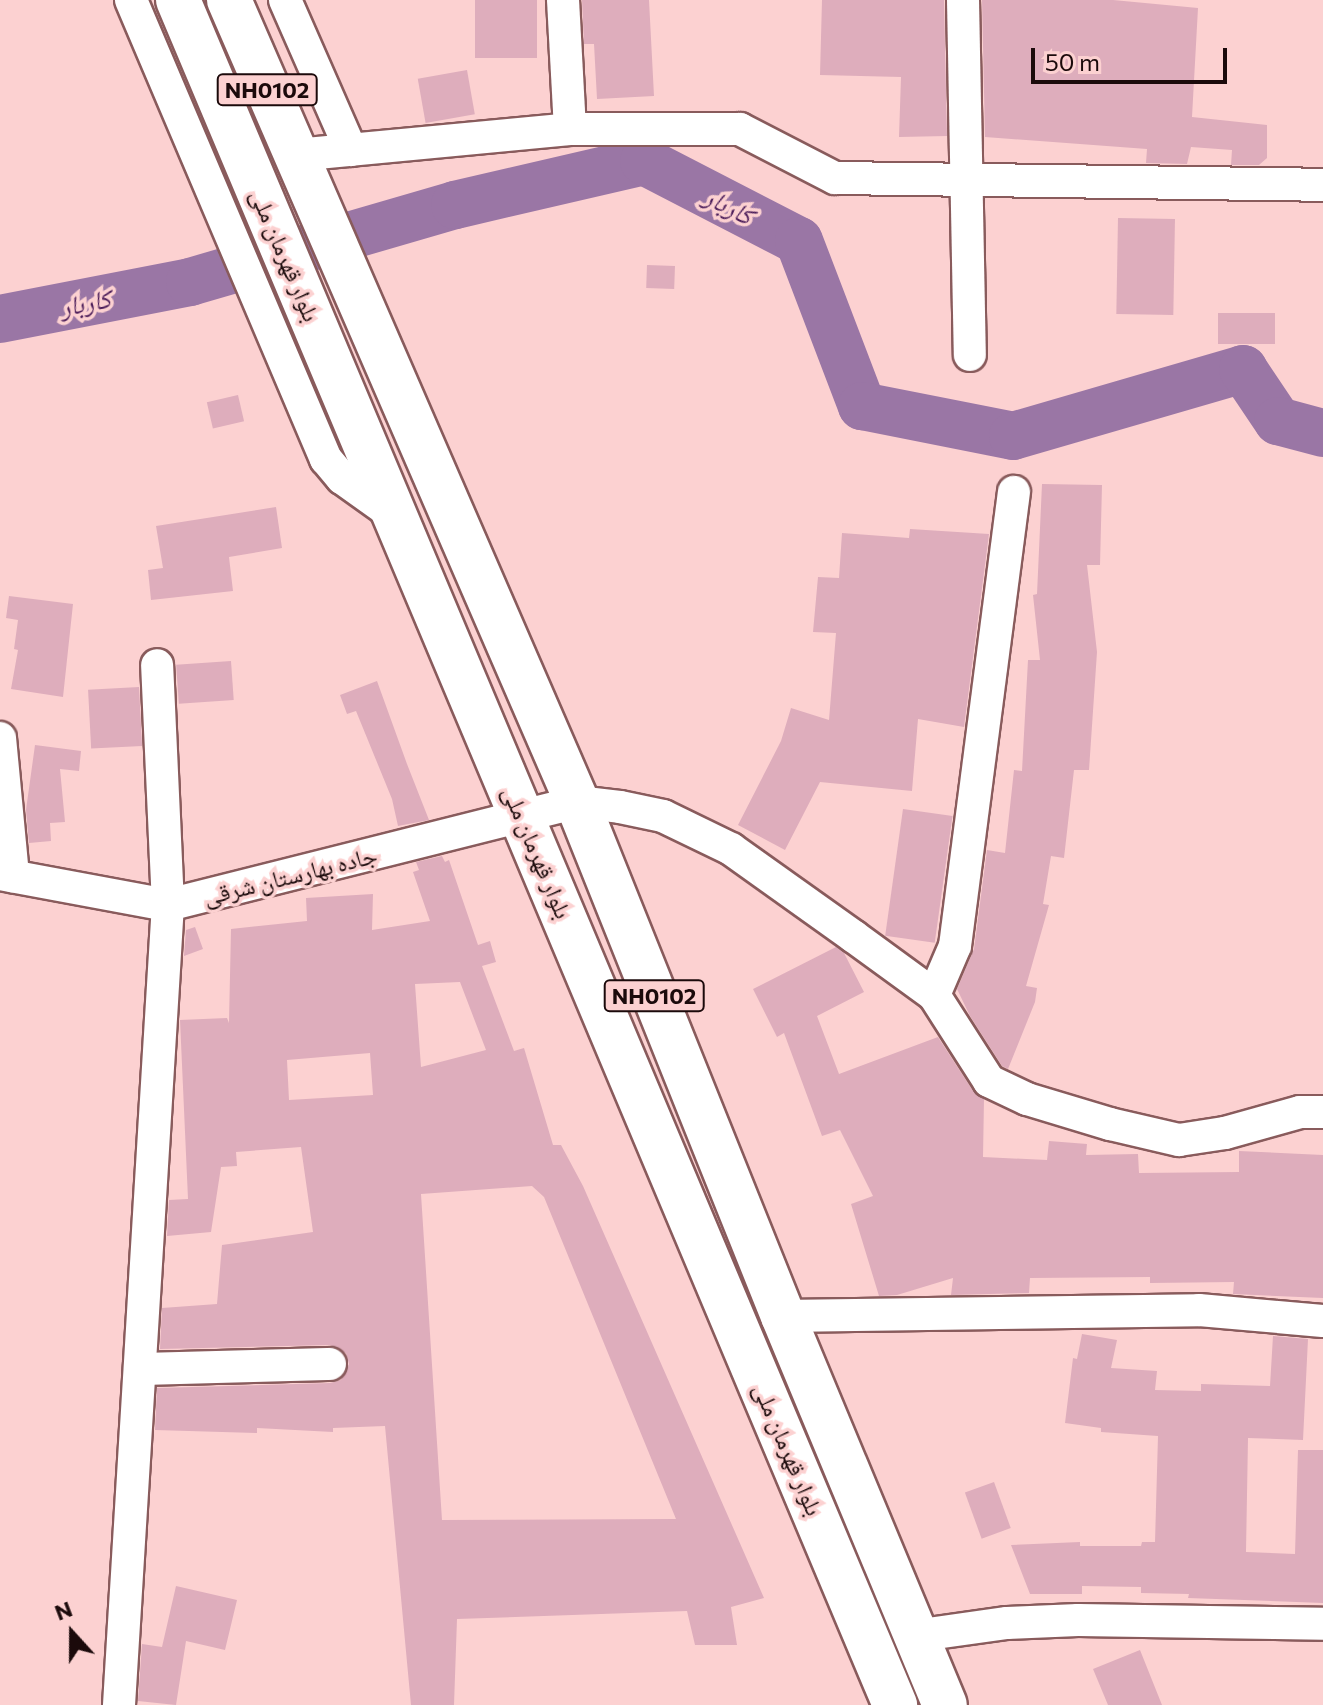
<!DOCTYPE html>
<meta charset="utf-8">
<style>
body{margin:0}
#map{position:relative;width:1323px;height:1705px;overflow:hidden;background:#fcd1d1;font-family:Commissioner,"Noto Naskh Arabic",sans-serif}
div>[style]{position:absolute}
.river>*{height:48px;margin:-24px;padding:0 24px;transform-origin:24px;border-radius:24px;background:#9a76a5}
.building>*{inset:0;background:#deadbc;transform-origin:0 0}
.roads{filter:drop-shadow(2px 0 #895b5c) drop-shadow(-2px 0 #895b5c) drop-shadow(0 2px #895b5c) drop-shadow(0 -2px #895b5c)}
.minor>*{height:32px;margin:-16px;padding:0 16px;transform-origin:16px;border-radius:16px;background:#fff}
.highway>*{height:44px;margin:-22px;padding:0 22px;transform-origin:22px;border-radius:22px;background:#fff}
span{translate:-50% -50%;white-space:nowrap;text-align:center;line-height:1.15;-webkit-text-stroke:7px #fcd1d1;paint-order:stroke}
.shield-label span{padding:2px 6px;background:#fcd1d1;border:2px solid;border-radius:6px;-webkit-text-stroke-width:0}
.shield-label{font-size:22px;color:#1b0a0b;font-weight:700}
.street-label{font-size:24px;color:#1b0a0b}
.water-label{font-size:26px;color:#4d1e5a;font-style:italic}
.north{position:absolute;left:32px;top:1593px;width:80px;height:80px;-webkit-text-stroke:6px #fcd1d1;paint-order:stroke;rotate:339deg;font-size:22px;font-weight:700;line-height:32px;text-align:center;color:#1b0a0b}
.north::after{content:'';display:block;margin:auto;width:28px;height:36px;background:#1b0a0b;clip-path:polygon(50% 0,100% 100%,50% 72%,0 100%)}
.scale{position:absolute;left:1031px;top:48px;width:196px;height:36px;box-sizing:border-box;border:4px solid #1b0a0b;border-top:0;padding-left:10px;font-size:24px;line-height:28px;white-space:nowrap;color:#1b0a0b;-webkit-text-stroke:6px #fcd1d1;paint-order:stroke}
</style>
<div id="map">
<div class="river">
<i style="left:0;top:319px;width:194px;rotate:-11deg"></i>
<i style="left:190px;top:282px;width:276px;rotate:-16.2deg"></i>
<i style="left:455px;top:205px;width:194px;rotate:-13.1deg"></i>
<i style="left:644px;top:161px;width:174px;rotate:27.3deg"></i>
<i style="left:799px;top:241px;width:177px;rotate:69.1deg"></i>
<i style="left:862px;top:406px;width:154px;rotate:11.2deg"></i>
<i style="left:1013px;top:436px;width:240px;rotate:-16.2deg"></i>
<i style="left:1243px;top:369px;width:63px;rotate:56.1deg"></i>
<i style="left:1278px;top:421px;width:47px;rotate:14.9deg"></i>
</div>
<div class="building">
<i style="left:475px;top:0;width:62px;height:58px"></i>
<i style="clip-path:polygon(582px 0,649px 0,654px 96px,597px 99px,594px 44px,584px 44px)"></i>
<i style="clip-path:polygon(822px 0,944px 0,947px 136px,899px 137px,901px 77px,820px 75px)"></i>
<i style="clip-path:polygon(982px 0,1113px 0,1198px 8px,1192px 117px,1267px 125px,1267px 158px,1259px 165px,1231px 165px,1232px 150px,1191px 147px,1187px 164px,1146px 163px,1147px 149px,985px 137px)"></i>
<i style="left:467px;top:70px;width:45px;height:50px;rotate:80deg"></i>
<i style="left:1118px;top:218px;width:57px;height:96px;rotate:1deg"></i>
<i style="left:647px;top:265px;width:28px;height:23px;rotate:2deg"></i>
<i style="left:1218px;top:313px;width:57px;height:31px"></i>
<i style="left:238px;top:395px;width:27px;height:32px;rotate:77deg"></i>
<i style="clip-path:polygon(1042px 484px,1102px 485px,1100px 565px,1087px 565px,1097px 652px,1089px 770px,1074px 770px,1064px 858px,1051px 856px,1043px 904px,1049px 905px,1026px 986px,1037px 988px,1035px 1002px,1008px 1069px,1002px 1066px,970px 1016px,957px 989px,974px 949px,987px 850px,1005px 853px,1014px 770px,1022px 771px,1028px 660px,1040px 660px,1033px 595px,1037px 594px)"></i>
<i style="clip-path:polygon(276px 507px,282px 548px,229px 557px,233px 591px,151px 600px,148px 570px,163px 568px,156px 526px)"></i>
<i style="clip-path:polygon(910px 529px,989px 534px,964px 727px,918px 719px,912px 791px,820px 782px,785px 850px,738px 825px,781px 741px,791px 708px,829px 720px,836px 633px,813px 632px,818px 577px,839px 578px,842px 533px,909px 538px)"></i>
<i style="clip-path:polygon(9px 596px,73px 604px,63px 697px,11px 689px,18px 650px,14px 649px,18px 620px,6px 618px)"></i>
<i style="left:231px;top:661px;width:39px;height:55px;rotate:86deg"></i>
<i style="clip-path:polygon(377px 681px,407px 764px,429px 820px,398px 826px,392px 799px,356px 711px,347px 714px,340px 695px)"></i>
<i style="left:139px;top:687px;width:59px;height:51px;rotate:87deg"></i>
<i style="clip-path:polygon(35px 745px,81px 751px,79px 771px,60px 769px,65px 822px,50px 823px,51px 841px,29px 843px,26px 810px)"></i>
<i style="left:903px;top:809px;width:50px;height:128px;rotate:8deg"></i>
<i style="clip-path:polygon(evenodd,442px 856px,445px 862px,449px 860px,478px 945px,490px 941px,496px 962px,482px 966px,514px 1051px,524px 1048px,553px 1145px,561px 1145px,583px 1186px,764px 1598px,731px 1607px,737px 1645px,695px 1645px,687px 1611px,457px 1619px,454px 1705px,411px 1705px,385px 1426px,333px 1428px,333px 1432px,257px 1428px,257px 1433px,155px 1430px,157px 1388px,330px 1383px,341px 1380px,349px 1364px,346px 1353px,330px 1345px,160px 1349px,162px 1308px,217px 1304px,222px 1245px,313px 1232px,301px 1147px,236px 1152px,237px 1166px,221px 1167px,211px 1232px,167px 1236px,169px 1200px,188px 1199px,180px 1020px,227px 1018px,229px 1023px,231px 929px,307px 921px,306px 898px,373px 894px,372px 930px,430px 921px,413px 872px,419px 870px,416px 862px,442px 856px,460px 982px,486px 1050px,421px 1067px,415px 984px,460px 982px,442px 856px,370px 1053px,373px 1095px,289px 1100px,287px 1060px,370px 1053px,442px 856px,532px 1186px,544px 1197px,676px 1519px,442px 1520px,421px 1194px,532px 1186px)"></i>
<i style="clip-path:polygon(195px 927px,203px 949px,184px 956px,186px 930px)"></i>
<i style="clip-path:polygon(836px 947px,844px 953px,864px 992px,817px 1016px,839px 1074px,938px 1037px,973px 1091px,984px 1099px,983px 1157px,1047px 1160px,1049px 1141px,1087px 1144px,1086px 1155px,1138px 1154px,1139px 1173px,1239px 1172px,1239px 1151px,1323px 1155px,1323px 1298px,1233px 1294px,1234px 1282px,1150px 1283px,1150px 1277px,1030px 1278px,1029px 1293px,951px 1295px,953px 1278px,897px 1295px,879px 1296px,851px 1204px,873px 1196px,840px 1130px,822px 1136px,784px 1033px,777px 1037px,753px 989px)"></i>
<i style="clip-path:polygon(1082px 1334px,1117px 1340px,1111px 1368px,1157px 1371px,1155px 1390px,1201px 1391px,1201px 1384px,1270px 1386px,1273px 1336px,1308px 1339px,1303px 1440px,1248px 1438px,1246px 1552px,1295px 1554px,1298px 1450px,1323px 1450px,1323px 1603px,1188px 1598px,1189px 1594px,1141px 1593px,1141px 1587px,1082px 1586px,1082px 1594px,1030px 1594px,1011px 1545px,1080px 1542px,1080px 1546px,1141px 1546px,1142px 1542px,1155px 1542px,1158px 1436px,1101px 1432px,1101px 1428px,1065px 1423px,1073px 1358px,1077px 1359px)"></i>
<i style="left:994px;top:1482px;width:49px;height:31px;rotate:70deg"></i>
<i style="clip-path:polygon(176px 1586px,237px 1600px,225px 1650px,186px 1641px,176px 1705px,138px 1701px,142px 1644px,162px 1647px)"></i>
<i style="clip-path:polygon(1140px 1650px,1162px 1705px,1108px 1705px,1093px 1669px)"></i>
</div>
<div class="roads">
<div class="minor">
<i style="left:131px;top:0;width:499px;rotate:67deg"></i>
<i style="left:326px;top:459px;width:25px;rotate:50deg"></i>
<i style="left:342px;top:478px;width:65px;rotate:35.6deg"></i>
<i style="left:285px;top:0;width:164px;rotate:66.3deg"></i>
<i style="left:563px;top:0;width:129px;rotate:86.9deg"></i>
<i style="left:963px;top:0;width:355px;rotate:88.9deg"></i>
<i style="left:296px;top:155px;width:275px;rotate:-5.4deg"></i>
<i style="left:570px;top:129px;width:170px"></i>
<i style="left:740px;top:129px;width:107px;rotate:27.3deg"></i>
<i style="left:835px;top:178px;width:488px;rotate:0.8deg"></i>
<i style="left:0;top:738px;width:139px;rotate:84.6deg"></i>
<i style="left:0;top:874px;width:171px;rotate:10.5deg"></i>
<i style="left:168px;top:905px;width:422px;rotate:-14.1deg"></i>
<i style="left:577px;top:802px;width:43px;rotate:6.6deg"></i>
<i style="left:620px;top:807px;width:44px;rotate:11.8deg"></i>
<i style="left:663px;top:816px;width:76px;rotate:25.9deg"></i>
<i style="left:731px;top:849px;width:150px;rotate:35.5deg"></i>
<i style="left:853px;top:936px;width:100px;rotate:36.1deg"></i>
<i style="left:934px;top:995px;width:102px;rotate:57.4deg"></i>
<i style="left:989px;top:1081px;width:42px;rotate:25.3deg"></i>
<i style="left:1027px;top:1099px;width:87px;rotate:16.8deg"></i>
<i style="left:1110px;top:1124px;width:71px;rotate:13.1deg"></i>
<i style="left:1179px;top:1140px;width:47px;rotate:-8.7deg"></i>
<i style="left:1225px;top:1133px;width:78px;rotate:-15.6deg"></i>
<i style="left:1300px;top:1112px;width:23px"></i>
<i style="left:934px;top:995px;width:53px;rotate:-66.8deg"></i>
<i style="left:955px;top:946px;width:458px;rotate:-82.6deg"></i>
<i style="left:783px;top:1316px;width:416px;rotate:-0.8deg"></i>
<i style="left:1199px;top:1310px;width:124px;rotate:5.1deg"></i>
<i style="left:140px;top:1369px;width:190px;rotate:-1.5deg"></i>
<i style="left:914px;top:1636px;width:94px;rotate:-8deg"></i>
<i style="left:1007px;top:1623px;width:71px;rotate:-2.4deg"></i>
<i style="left:1078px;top:1620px;width:245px;rotate:0.9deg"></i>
<i style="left:119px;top:1705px;width:801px;rotate:-86.5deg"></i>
<i style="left:168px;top:905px;width:240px;rotate:-92.6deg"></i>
</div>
<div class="highway">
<i style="left:178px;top:0;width:1850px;rotate:67.19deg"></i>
<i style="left:229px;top:0;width:874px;rotate:66.54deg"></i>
<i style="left:577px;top:802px;width:554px;rotate:68.16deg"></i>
<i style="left:783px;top:1316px;width:421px;rotate:67.4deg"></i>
</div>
</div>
<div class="shield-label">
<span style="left:267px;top:90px">NH0102</span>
<span style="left:654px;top:996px">NH0102</span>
</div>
<div class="street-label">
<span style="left:286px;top:255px;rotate:67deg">بلوار قهرمان ملی</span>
<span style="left:538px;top:852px;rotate:67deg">بلوار قهرمان ملی</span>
<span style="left:290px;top:875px;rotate:-14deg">جاده بهارستان شرقی</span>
<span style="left:789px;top:1449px;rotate:67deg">بلوار قهرمان ملی</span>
</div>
<div class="water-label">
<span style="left:729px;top:205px;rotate:27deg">کاربار</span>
<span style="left:85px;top:302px;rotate:-11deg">کاربار</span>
</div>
<div class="north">N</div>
<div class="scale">50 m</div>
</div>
